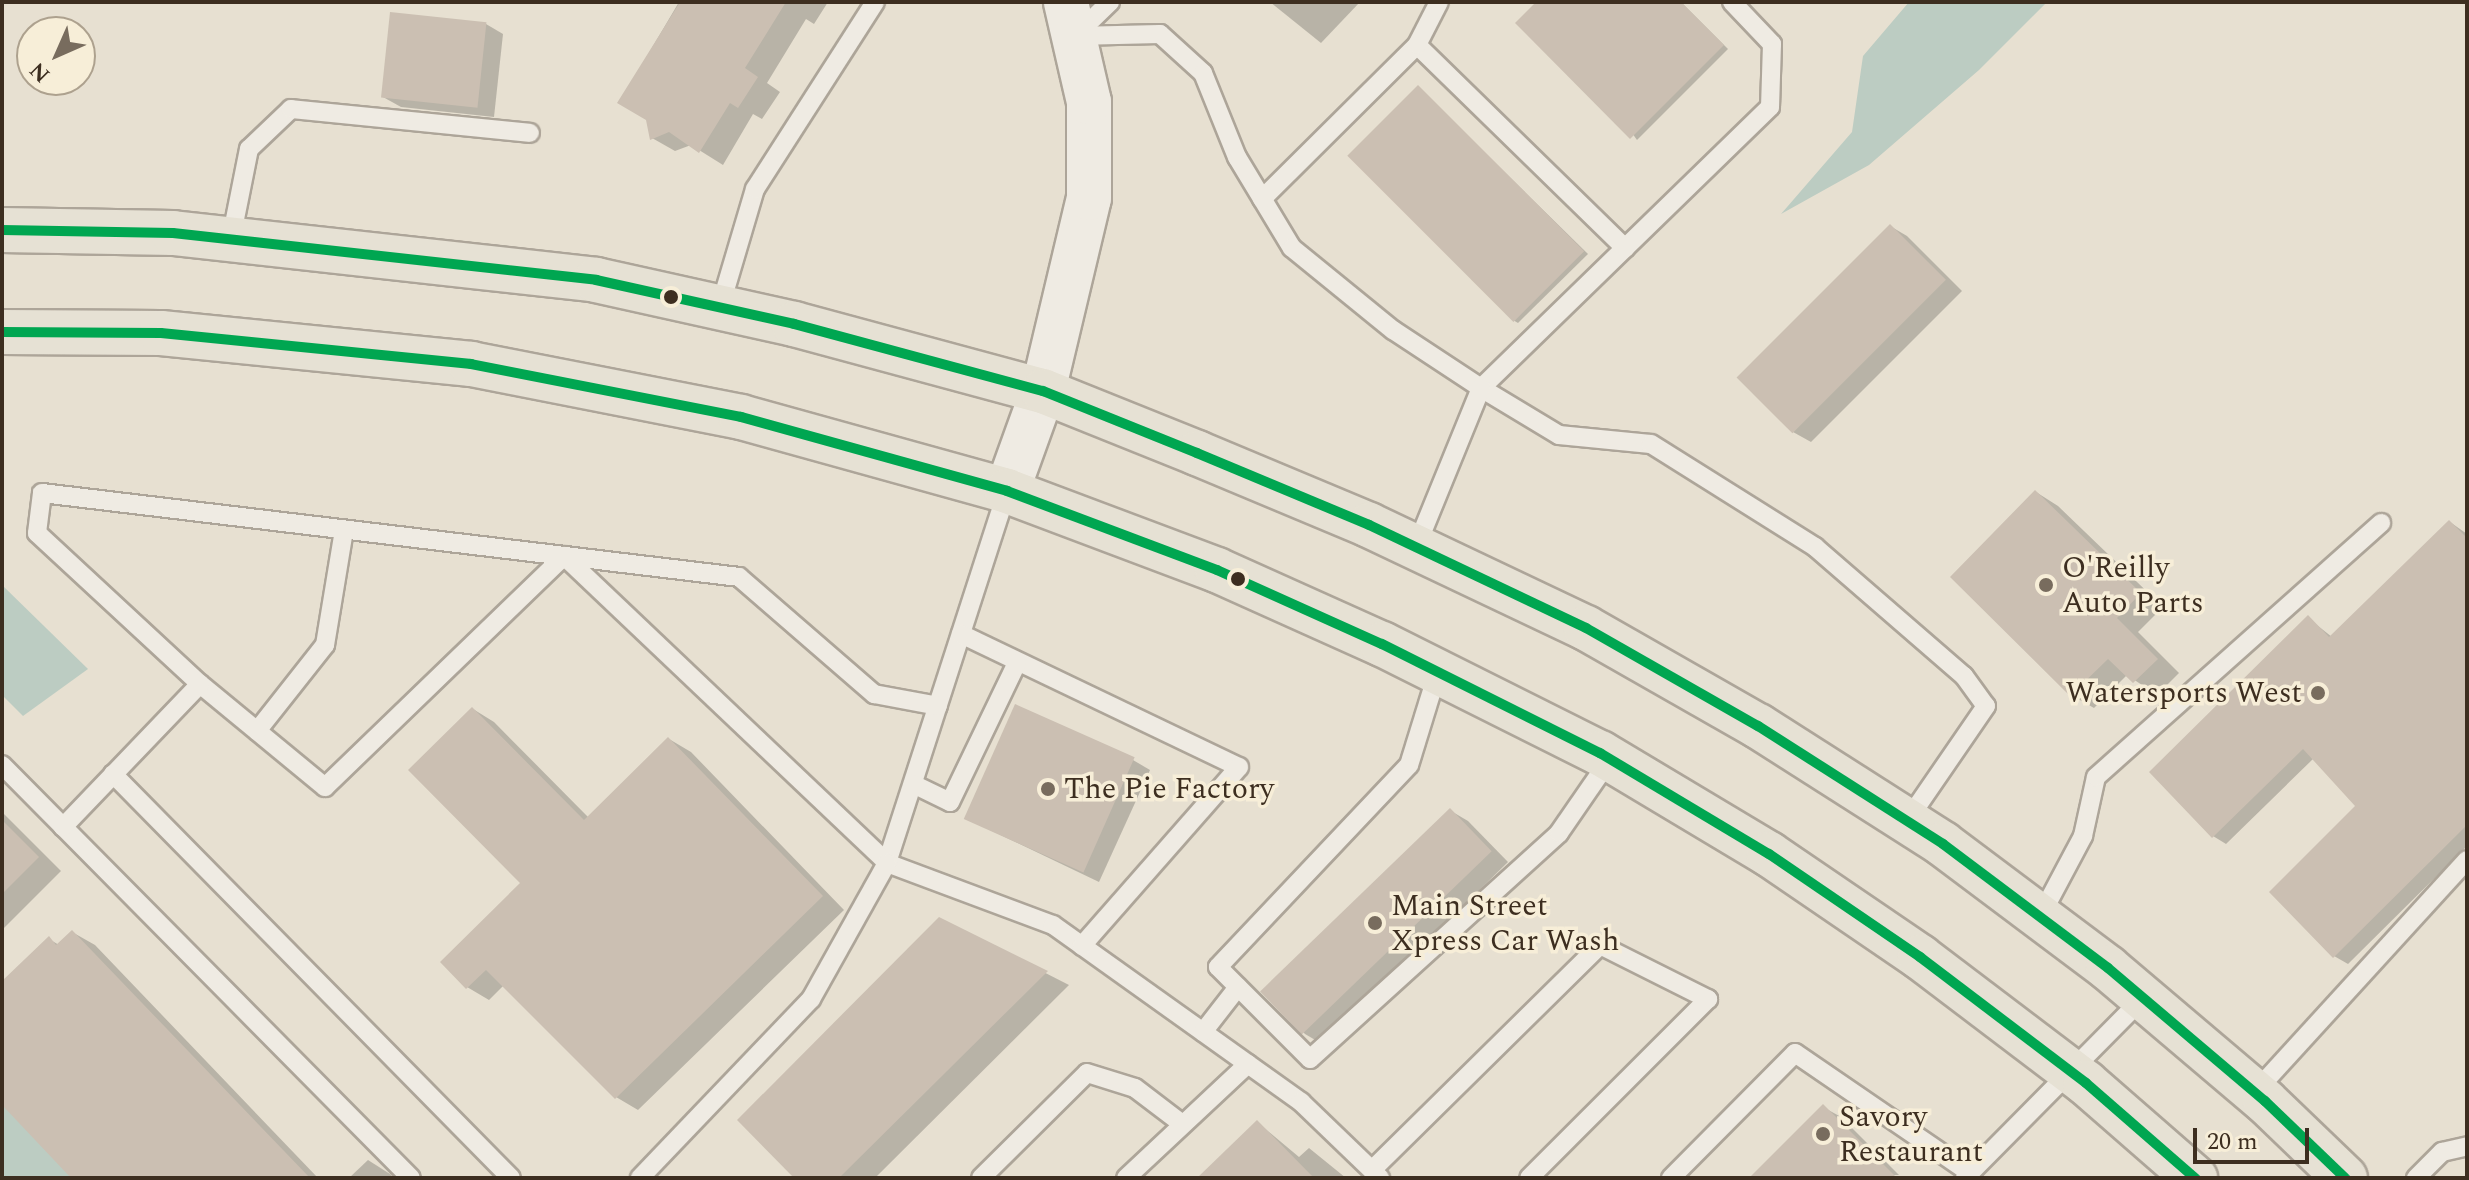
<!DOCTYPE html>
<style>
body{margin:0}
#map{position:relative;width:2469px;height:1180px;overflow:hidden;background:#e7e0d1;font-family:Spectral,serif}
div>[style]{position:absolute}
.water>*{inset:0;background:#bcccc2}
.shadow>*{inset:0;background:#0003}
.building>*{inset:0;background:#cbbfb2;transform-origin:0 0}
.roads{filter:drop-shadow(2px 0 #ada599) drop-shadow(-2px 0 #ada599) drop-shadow(0 2px #ada599) drop-shadow(0 -2px #ada599)}
.lane>*{height:18px;margin:-9px;padding:0 9px;transform-origin:9px;border-radius:9px;background:#efebe3}
.secondary>*{height:44px;margin:-22px;padding:0 22px;transform-origin:22px;border-radius:22px;background:#efebe3}
.primary>*{height:44px;margin:-22px;padding:0 22px;transform-origin:22px;border-radius:22px;background:#e6e1d4}
.bus-1>*{height:10px;margin:-5px;padding:0 5px;transform-origin:5px;border-radius:5px;background:#00a651}
.dots>*{width:22px;height:22px;translate:-50% -50%;box-sizing:border-box;border:4px solid #f7eed8;border-radius:50%}
span{translate:-50% -50%;white-space:nowrap;text-align:center;line-height:1.15;-webkit-text-stroke:7px #f7eed8;paint-order:stroke}
.poi-label{font-size:30px;color:#3d2e20}
.left{translate:0 -50%;text-align:left}
.right{translate:-100% -50%;text-align:right}
.frame{position:absolute;inset:0;border:4px solid #3d2e20;pointer-events:none}
.north{position:absolute;left:16px;top:16px;width:80px;height:80px;box-sizing:border-box;background:#f7eed8;border:2px solid #ada18e;border-radius:50%;rotate:225deg;font-size:22px;font-weight:700;line-height:32px;text-align:center;color:#3d2e20}
.north::after{content:'';display:block;margin:auto;width:28px;height:36px;background:#786c5e;clip-path:polygon(50% 0,100% 100%,50% 72%,0 100%)}
.scale{position:absolute;left:2193px;top:1128px;width:116px;height:36px;box-sizing:border-box;border:4px solid #3d2e20;border-top:0;padding-left:10px;font-size:24px;line-height:28px;white-space:nowrap;color:#3d2e20;-webkit-text-stroke:6px #f7eed8;paint-order:stroke}
</style>
<div id="map">
<div class="water">
<i style="clip-path:polygon(1909px 2px,2047px 2px,1979px 70px,1869px 165px,1781px 214px,1852px 132px,1863px 56px)"></i>
<i style="clip-path:polygon(2px 585px,88px 669px,23px 716px,2px 695px)"></i>
<i style="clip-path:polygon(2px 1086px,97px 1178px,2px 1178px)"></i>
</div>
<div class="shadow">
<i style="clip-path:polygon(679px 2px,828px 2px,814px 24px,806px 19px,767px 83px,780px 92px,762px 119px,753px 114px,723px 165px,691px 145px,675px 151px,652px 138px,648px 119px,620px 102px)"></i>
<i style="clip-path:polygon(1270px 2px,1360px 2px,1321px 43px)"></i>
<i style="clip-path:polygon(1538px 2px,1681px 2px,1728px 49px,1637px 140px)"></i>
<i style="clip-path:polygon(486px 24px,503px 34px,494px 117px,401px 107px,383px 97px)"></i>
<i style="clip-path:polygon(1419px 88px,1588px 254px,1518px 323px,1513px 320px)"></i>
<i style="clip-path:polygon(1890px 226px,1907px 236px,1962px 291px,1811px 442px,1793px 432px)"></i>
<i style="clip-path:polygon(2036px 492px,2058px 506px,2163px 607px,2138px 632px,2179px 673px,2157px 695px,2127px 675px,2094px 708px,2071px 695px)"></i>
<i style="clip-path:polygon(2450px 522px,2467px 534px,2467px 846px,2348px 964px,2334px 956px,2358px 806px,2314px 758px,2226px 844px,2213px 836px,2308px 618px,2332px 637px)"></i>
<i style="clip-path:polygon(473px 709px,494px 722px,589px 818px,669px 739px,691px 752px,844px 910px,638px 1110px,616px 1097px,504px 985px,489px 1000px,467px 987px,523px 883px)"></i>
<i style="clip-path:polygon(1133px 760px,1150px 770px,1099px 882px,965px 818px)"></i>
<i style="clip-path:polygon(1451px 811px,1468px 821px,1508px 862px,1322px 1044px,1305px 1034px,1265px 994px)"></i>
<i style="clip-path:polygon(2px 812px,61px 871px,2px 930px)"></i>
<i style="clip-path:polygon(940px 919px,1069px 985px,875px 1178px,797px 1178px)"></i>
<i style="clip-path:polygon(72px 932px,95px 945px,318px 1178px,74px 1178px,2px 1102px,2px 984px,49px 939px,59px 945px)"></i>
<i style="clip-path:polygon(1823px 1107px,1841px 1117px,1899px 1175px,1752px 1178px)"></i>
<i style="clip-path:polygon(1257px 1122px,1299px 1157px,1309px 1148px,1346px 1178px,1200px 1178px)"></i>
<i style="clip-path:polygon(368px 1160px,390px 1174px,394px 1178px,349px 1178px)"></i>
</div>
<div class="building">
<i style="clip-path:polygon(680px 2px,786px 2px,745px 68px,758px 77px,738px 108px,730px 103px,699px 153px,669px 132px,650px 140px,646px 120px,617px 103px)"></i>
<i style="clip-path:polygon(1536px 2px,1681px 2px,1724px 45px,1630px 139px,1515px 23px)"></i>
<i style="left:390px;top:12px;width:97px;height:86px;rotate:6deg"></i>
<i style="left:1418px;top:85px;width:235px;height:100px;rotate:45deg"></i>
<i style="left:1890px;top:224px;width:79px;height:217px;rotate:45deg"></i>
<i style="clip-path:polygon(2035px 490px,2141px 593px,2117px 618px,2158px 659px,2133px 683px,2108px 659px,2070px 696px,1950px 577px)"></i>
<i style="clip-path:polygon(2449px 520px,2467px 538px,2467px 825px,2333px 958px,2269px 892px,2355px 806px,2303px 749px,2212px 838px,2149px 772px,2308px 615px,2329px 637px)"></i>
<i style="left:1015px;top:704px;width:131px;height:126px;rotate:24deg"></i>
<i style="clip-path:polygon(472px 707px,584px 820px,668px 737px,823px 896px,615px 1099px,486px 970px,466px 989px,440px 962px,520px 883px,408px 770px)"></i>
<i style="left:1450px;top:808px;width:60px;height:264px;rotate:46deg"></i>
<i style="clip-path:polygon(2px 820px,39px 857px,2px 894px)"></i>
<i style="clip-path:polygon(939px 917px,1048px 971px,839px 1178px,794px 1178px,737px 1120px)"></i>
<i style="clip-path:polygon(72px 930px,310px 1178px,71px 1178px,2px 1105px,2px 981px,49px 936px,56px 945px)"></i>
<i style="clip-path:polygon(1823px 1104px,1897px 1178px,1749px 1178px)"></i>
<i style="clip-path:polygon(1257px 1120px,1314px 1178px,1197px 1178px)"></i>
</div>
<div class="roads">
<div class="lane">
<i style="left:1732px;top:2px;width:58px;rotate:46.4deg"></i>
<i style="left:1772px;top:44px;width:63px;rotate:91.8deg"></i>
<i style="left:1770px;top:107px;width:403px;rotate:135.8deg"></i>
<i style="left:1481px;top:388px;width:91px;rotate:31.1deg"></i>
<i style="left:1559px;top:435px;width:92px;rotate:5.6deg"></i>
<i style="left:1651px;top:444px;width:194px;rotate:32.1deg"></i>
<i style="left:1815px;top:547px;width:197px;rotate:40.9deg"></i>
<i style="left:1964px;top:676px;width:37px;rotate:54deg"></i>
<i style="left:1986px;top:706px;width:140px;rotate:124.5deg"></i>
<i style="left:1077px;top:34px;width:46px;rotate:-44.1deg"></i>
<i style="left:1075px;top:36px;width:85px;rotate:-1.3deg"></i>
<i style="left:1160px;top:34px;width:58px;rotate:42.2deg"></i>
<i style="left:1203px;top:73px;width:91px;rotate:68deg"></i>
<i style="left:1237px;top:157px;width:106px;rotate:58.9deg"></i>
<i style="left:1292px;top:248px;width:130px;rotate:39.1deg"></i>
<i style="left:1393px;top:330px;width:105px;rotate:33.4deg"></i>
<i style="left:1481px;top:388px;width:172px;rotate:112.2deg"></i>
<i style="left:1417px;top:45px;width:291px;rotate:44.3deg"></i>
<i style="left:1262px;top:199px;width:218px;rotate:-44.8deg"></i>
<i style="left:1417px;top:45px;width:48px;rotate:-62.9deg"></i>
<i style="left:231px;top:239px;width:92px;rotate:-78.7deg"></i>
<i style="left:249px;top:149px;width:58px;rotate:-43.6deg"></i>
<i style="left:291px;top:109px;width:240px;rotate:5.7deg"></i>
<i style="left:720px;top:307px;width:123px;rotate:-73.5deg"></i>
<i style="left:755px;top:189px;width:222px;rotate:-57.3deg"></i>
<i style="left:1007px;top:491px;width:391px;rotate:107.9deg"></i>
<i style="left:887px;top:863px;width:177px;rotate:20.5deg"></i>
<i style="left:1053px;top:925px;width:305px;rotate:35.5deg"></i>
<i style="left:1301px;top:1102px;width:110px;rotate:43.9deg"></i>
<i style="left:961px;top:634px;width:308px;rotate:25.6deg"></i>
<i style="left:1239px;top:767px;width:238px;rotate:131.3deg"></i>
<i style="left:1438px;top:671px;width:98px;rotate:107.1deg"></i>
<i style="left:1409px;top:765px;width:278px;rotate:133.4deg"></i>
<i style="left:1218px;top:967px;width:130px;rotate:45deg"></i>
<i style="left:1310px;top:1059px;width:336px;rotate:-42.2deg"></i>
<i style="left:1559px;top:833px;width:90px;rotate:-55.4deg"></i>
<i style="left:200px;top:684px;width:162px;rotate:39.5deg"></i>
<i style="left:325px;top:787px;width:332px;rotate:-44deg"></i>
<i style="left:564px;top:556px;width:446px;rotate:43.5deg"></i>
<i style="left:887px;top:863px;width:156px;rotate:119.2deg"></i>
<i style="left:811px;top:999px;width:248px;rotate:133.7deg"></i>
<i style="left:257px;top:731px;width:110px;rotate:-51.7deg"></i>
<i style="left:325px;top:645px;width:117px;rotate:-80.6deg"></i>
<i style="left:2px;top:765px;width:581px;rotate:45.28deg"></i>
<i style="left:113px;top:774px;width:567px;rotate:45.43deg"></i>
<i style="left:913px;top:784px;width:41px;rotate:25.9deg"></i>
<i style="left:950px;top:802px;width:154px;rotate:-64.3deg"></i>
<i style="left:63px;top:827px;width:198px;rotate:-46.2deg"></i>
<i style="left:200px;top:684px;width:222px;rotate:-137.2deg"></i>
<i style="left:37px;top:533px;width:40px;rotate:-82.9deg"></i>
<i style="left:42px;top:493px;width:702px;rotate:6.87deg"></i>
<i style="left:739px;top:577px;width:179px;rotate:40.9deg"></i>
<i style="left:874px;top:694px;width:65px;rotate:10.6deg"></i>
<i style="left:2040px;top:917px;width:92px;rotate:-62deg"></i>
<i style="left:2083px;top:836px;width:60px;rotate:-77.6deg"></i>
<i style="left:2096px;top:777px;width:382px;rotate:-41.7deg"></i>
<i style="left:1203px;top:1032px;width:57px;rotate:-52.1deg"></i>
<i style="left:2255px;top:1092px;width:314px;rotate:-47.6deg"></i>
<i style="left:1372px;top:1170px;width:320px;rotate:-44.6deg"></i>
<i style="left:1600px;top:945px;width:121px;rotate:26.6deg"></i>
<i style="left:1708px;top:999px;width:253px;rotate:135deg"></i>
<i style="left:981px;top:1178px;width:149px;rotate:-44.7deg"></i>
<i style="left:1087px;top:1073px;width:50px;rotate:17.4deg"></i>
<i style="left:1135px;top:1088px;width:58px;rotate:37.3deg"></i>
<i style="left:1126px;top:1178px;width:167px;rotate:-43.1deg"></i>
<i style="left:1671px;top:1178px;width:176px;rotate:-45.2deg"></i>
<i style="left:1795px;top:1053px;width:212px;rotate:34.4deg"></i>
<i style="left:1965px;top:1178px;width:253px;rotate:-45.3deg"></i>
<i style="left:2416px;top:1178px;width:37px;rotate:-45deg"></i>
<i style="left:2442px;top:1152px;width:26px;rotate:-13deg"></i>
</div>
<div class="secondary">
<i style="left:1007px;top:491px;width:106px;rotate:-70.2deg"></i>
<i style="left:1043px;top:391px;width:198px;rotate:-76.6deg"></i>
<i style="left:1089px;top:198px;width:96px;rotate:-90deg"></i>
<i style="left:1089px;top:102px;width:103px;rotate:-103deg"></i>
</div>
<div class="primary">
<i style="left:2px;top:230px;width:171px;rotate:1deg"></i>
<i style="left:173px;top:233px;width:426px;rotate:6.3deg"></i>
<i style="left:596px;top:280px;width:203px;rotate:12.5deg"></i>
<i style="left:794px;top:324px;width:258px;rotate:15.1deg"></i>
<i style="left:1043px;top:391px;width:166px;rotate:21.9deg"></i>
<i style="left:1197px;top:453px;width:186px;rotate:22.7deg"></i>
<i style="left:1369px;top:525px;width:240px;rotate:25.4deg"></i>
<i style="left:1586px;top:628px;width:198px;rotate:29.7deg"></i>
<i style="left:1758px;top:726px;width:219px;rotate:32.5deg"></i>
<i style="left:1943px;top:844px;width:206px;rotate:36.9deg"></i>
<i style="left:2108px;top:968px;width:206px;rotate:40.3deg"></i>
<i style="left:2265px;top:1101px;width:111px;rotate:43.9deg"></i>
<i style="left:2px;top:332px;width:159px;rotate:0.4deg"></i>
<i style="left:161px;top:333px;width:312px;rotate:5.7deg"></i>
<i style="left:471px;top:364px;width:275px;rotate:11.1deg"></i>
<i style="left:741px;top:417px;width:276px;rotate:15.5deg"></i>
<i style="left:1007px;top:491px;width:224px;rotate:20.6deg"></i>
<i style="left:1217px;top:570px;width:181px;rotate:24.2deg"></i>
<i style="left:1382px;top:644px;width:244px;rotate:26.6deg"></i>
<i style="left:1600px;top:753px;width:197px;rotate:30.9deg"></i>
<i style="left:1769px;top:854px;width:183px;rotate:34.3deg"></i>
<i style="left:1920px;top:957px;width:208px;rotate:37.2deg"></i>
<i style="left:2086px;top:1083px;width:145px;rotate:41.1deg"></i>
</div>
</div>
<div class="bus-1">
<i style="left:2px;top:230px;width:171px;rotate:1deg"></i>
<i style="left:173px;top:233px;width:426px;rotate:6.3deg"></i>
<i style="left:596px;top:280px;width:203px;rotate:12.5deg"></i>
<i style="left:794px;top:324px;width:258px;rotate:15.1deg"></i>
<i style="left:1043px;top:391px;width:166px;rotate:21.9deg"></i>
<i style="left:1197px;top:453px;width:186px;rotate:22.7deg"></i>
<i style="left:1369px;top:525px;width:240px;rotate:25.4deg"></i>
<i style="left:1586px;top:628px;width:198px;rotate:29.7deg"></i>
<i style="left:1758px;top:726px;width:219px;rotate:32.5deg"></i>
<i style="left:1943px;top:844px;width:206px;rotate:36.9deg"></i>
<i style="left:2108px;top:968px;width:206px;rotate:40.3deg"></i>
<i style="left:2265px;top:1101px;width:111px;rotate:43.9deg"></i>
<i style="left:2px;top:332px;width:159px;rotate:0.4deg"></i>
<i style="left:161px;top:333px;width:312px;rotate:5.7deg"></i>
<i style="left:471px;top:364px;width:275px;rotate:11.1deg"></i>
<i style="left:741px;top:417px;width:276px;rotate:15.5deg"></i>
<i style="left:1007px;top:491px;width:224px;rotate:20.6deg"></i>
<i style="left:1217px;top:570px;width:181px;rotate:24.2deg"></i>
<i style="left:1382px;top:644px;width:244px;rotate:26.6deg"></i>
<i style="left:1600px;top:753px;width:197px;rotate:30.9deg"></i>
<i style="left:1769px;top:854px;width:183px;rotate:34.3deg"></i>
<i style="left:1920px;top:957px;width:208px;rotate:37.2deg"></i>
<i style="left:2086px;top:1083px;width:145px;rotate:41.1deg"></i>
</div>
<div class="dots">
<i style="left:671px;top:297px;background:#3d2e20"></i>
<i style="left:1238px;top:579px;background:#3d2e20"></i>
<i style="left:2046px;top:585px;background:#786c5e"></i>
<i style="left:2318px;top:693px;background:#786c5e"></i>
<i style="left:1048px;top:789px;background:#786c5e"></i>
<i style="left:1375px;top:923px;background:#786c5e"></i>
<i style="left:1823px;top:1134px;background:#786c5e"></i>
</div>
<div class="poi-label">
<span class="left" style="left:2062px;top:585px">O'Reilly<br>Auto Parts</span>
<span class="right" style="left:2302px;top:693px">Watersports West</span>
<span class="left" style="left:1064px;top:789px">The Pie Factory</span>
<span class="left" style="left:1391px;top:923px">Main Street<br>Xpress Car Wash</span>
<span class="left" style="left:1839px;top:1134px">Savory<br>Restaurant</span>
</div>
<div class="frame"></div>
<div class="north">N</div>
<div class="scale">20 m</div>
</div>
